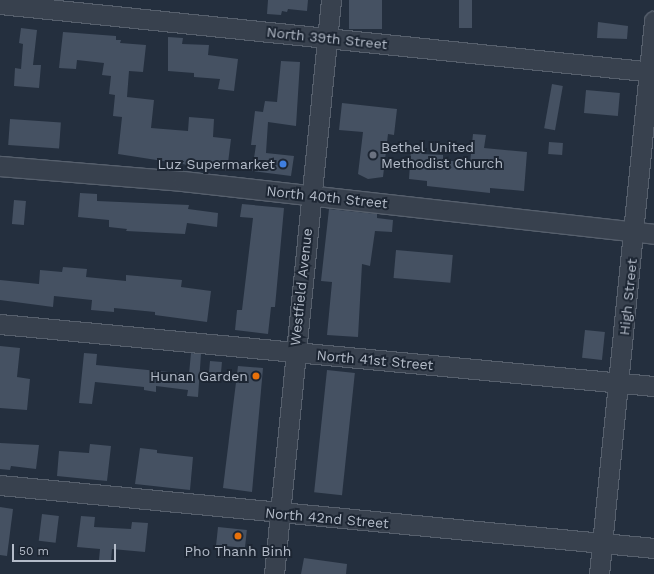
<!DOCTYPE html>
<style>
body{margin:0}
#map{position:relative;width:654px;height:574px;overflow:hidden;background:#242f3e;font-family:"Work Sans",sans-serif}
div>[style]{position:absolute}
.building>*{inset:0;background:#455162;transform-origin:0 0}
.roads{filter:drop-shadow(1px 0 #565f6c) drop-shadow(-1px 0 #565f6c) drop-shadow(0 1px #565f6c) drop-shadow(0 -1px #565f6c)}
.minor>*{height:19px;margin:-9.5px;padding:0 9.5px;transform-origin:9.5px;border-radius:9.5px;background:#38414e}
.dots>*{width:11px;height:11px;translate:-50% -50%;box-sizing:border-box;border:2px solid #1d2633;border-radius:50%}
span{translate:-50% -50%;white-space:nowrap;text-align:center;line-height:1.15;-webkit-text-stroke:4px #1d2633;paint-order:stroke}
.street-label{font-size:14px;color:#b4bcc9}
.poi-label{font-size:14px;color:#b4bcc9}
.left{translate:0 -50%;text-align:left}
.right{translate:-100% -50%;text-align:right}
.scale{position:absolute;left:12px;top:544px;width:104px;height:18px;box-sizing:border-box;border:2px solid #b4bcc9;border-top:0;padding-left:5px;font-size:12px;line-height:14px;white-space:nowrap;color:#b4bcc9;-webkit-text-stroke:3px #1d2633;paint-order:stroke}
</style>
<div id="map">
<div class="building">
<i style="clip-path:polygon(268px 0,308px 0,307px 11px,288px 9px,287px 12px,282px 11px,281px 15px,267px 14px)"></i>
<i style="left:349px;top:0;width:33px;height:29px"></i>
<i style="left:459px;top:0;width:13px;height:28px"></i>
<i style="clip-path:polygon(598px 22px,628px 26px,627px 39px,597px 38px)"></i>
<i style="clip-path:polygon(21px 28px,37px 30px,33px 65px,41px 65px,39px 88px,14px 86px,15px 68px,21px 69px,23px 44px,19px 43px)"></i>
<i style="clip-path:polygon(63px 32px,116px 36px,116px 40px,121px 40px,120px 43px,146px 45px,143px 72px,129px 71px,127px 97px,154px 100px,151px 128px,188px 131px,189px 117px,214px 119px,213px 137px,231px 139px,227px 171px,118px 154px,122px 117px,113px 116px,115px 95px,109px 94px,111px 76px,102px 75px,104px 63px,77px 60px,76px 69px,59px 68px)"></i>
<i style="clip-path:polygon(168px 37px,183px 38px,182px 44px,209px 45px,208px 55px,238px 59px,234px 91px,218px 89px,220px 79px,194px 77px,194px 73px,168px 71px)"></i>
<i style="clip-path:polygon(281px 61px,300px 62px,296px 126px,268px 122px,266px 153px,294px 156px,291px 176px,252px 171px,256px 145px,251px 145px,255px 111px,263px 112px,265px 101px,277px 102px)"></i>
<i style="left:552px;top:84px;width:11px;height:45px;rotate:10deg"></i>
<i style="left:586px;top:90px;width:34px;height:23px;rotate:5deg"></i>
<i style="clip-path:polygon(342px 103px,397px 109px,394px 135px,388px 134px,383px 177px,368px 179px,358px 174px,363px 132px,339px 130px)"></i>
<i style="left:10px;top:119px;width:51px;height:26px;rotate:4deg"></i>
<i style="clip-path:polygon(473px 134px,486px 135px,484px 148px,527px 152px,524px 191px,490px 188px,490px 193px,427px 186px,427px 181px,409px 179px,411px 149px,422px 151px,422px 154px,443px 155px,443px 160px,470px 163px)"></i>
<i style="left:549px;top:142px;width:14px;height:12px;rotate:4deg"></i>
<i style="clip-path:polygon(80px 193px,97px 194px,97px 201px,189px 205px,188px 209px,218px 213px,217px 227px,187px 223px,185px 234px,126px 231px,127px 229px,109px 227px,109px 220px,78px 217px)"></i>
<i style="left:14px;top:200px;width:12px;height:24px;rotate:5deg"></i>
<i style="clip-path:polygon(242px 204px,284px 208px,275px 307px,271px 307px,268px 334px,235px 330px,237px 310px,242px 310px,253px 218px,240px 217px)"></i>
<i style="clip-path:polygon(329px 209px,377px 214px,377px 218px,393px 220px,392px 232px,375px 231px,370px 266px,362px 264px,358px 337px,327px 335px,332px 282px,321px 281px)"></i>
<i style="left:396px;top:250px;width:57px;height:28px;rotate:5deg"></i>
<i style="clip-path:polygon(63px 267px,87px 269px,86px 277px,126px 281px,126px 275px,182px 280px,181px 287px,211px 291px,207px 322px,155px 315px,155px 312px,114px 308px,114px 312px,91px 310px,92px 300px,54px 296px,53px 307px,0 300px,0 280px,39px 284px,40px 270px,62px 272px)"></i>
<i style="left:585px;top:330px;width:20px;height:28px;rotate:6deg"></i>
<i style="clip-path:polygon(0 346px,20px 348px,17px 377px,30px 379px,27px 410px,0 408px)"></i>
<i style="clip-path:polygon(84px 353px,97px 354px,96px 365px,189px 374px,191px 353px,201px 354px,198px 397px,187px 396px,188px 390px,156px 386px,156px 392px,144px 390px,144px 387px,95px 382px,92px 404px,79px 403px)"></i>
<i style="left:210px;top:361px;width:12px;height:11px;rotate:5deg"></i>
<i style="clip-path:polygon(238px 366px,263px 368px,252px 492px,223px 488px)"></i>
<i style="left:327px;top:370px;width:28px;height:123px;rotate:6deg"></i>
<i style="clip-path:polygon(0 443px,39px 445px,36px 469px,11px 466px,10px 470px,0 469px)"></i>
<i style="clip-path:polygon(90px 444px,111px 446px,107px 481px,57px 476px,59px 451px,89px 453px)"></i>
<i style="clip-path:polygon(140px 448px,157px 450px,157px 453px,193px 457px,190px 490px,135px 484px)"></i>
<i style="clip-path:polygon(0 507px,13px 509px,7px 556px,0 555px)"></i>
<i style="left:42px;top:514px;width:17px;height:27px;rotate:7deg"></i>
<i style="clip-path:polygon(81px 516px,95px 517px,94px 527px,131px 529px,132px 522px,148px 523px,145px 552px,112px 549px,111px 561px,99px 560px,100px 549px,77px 547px)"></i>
<i style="left:218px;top:527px;width:29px;height:18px;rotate:6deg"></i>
<i style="clip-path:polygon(304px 558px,347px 564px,346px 574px,301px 574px)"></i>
</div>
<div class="roads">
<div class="minor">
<i style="left:0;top:4px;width:658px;rotate:5.94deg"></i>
<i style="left:0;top:166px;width:184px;rotate:4.7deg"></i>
<i style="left:183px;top:181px;width:474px;rotate:6.4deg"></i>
<i style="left:0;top:324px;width:657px;rotate:5.42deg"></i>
<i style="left:0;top:485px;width:657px;rotate:5.5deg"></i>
<i style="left:274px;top:574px;width:577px;rotate:-84.33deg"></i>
<i style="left:599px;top:574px;width:556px;rotate:-84.32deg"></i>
</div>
</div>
<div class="dots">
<i style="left:373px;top:155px;background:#6b7280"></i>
<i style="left:283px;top:164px;background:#3f7fe0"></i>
<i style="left:256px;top:376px;background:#e8710a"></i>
<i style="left:238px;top:536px;background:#e8710a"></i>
</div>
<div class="street-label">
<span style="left:327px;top:38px;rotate:6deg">North 39th Street</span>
<span style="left:327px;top:197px;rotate:6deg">North 40th Street</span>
<span style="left:301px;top:287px;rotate:-84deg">Westfield Avenue</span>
<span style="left:628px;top:297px;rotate:-84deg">High Street</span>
<span style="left:375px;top:360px;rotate:5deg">North 41st Street</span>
<span style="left:327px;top:518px;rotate:5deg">North 42nd Street</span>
</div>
<div class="poi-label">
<span class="left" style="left:381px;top:155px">Bethel United<br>Methodist Church</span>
<span class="right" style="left:275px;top:164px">Luz Supermarket</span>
<span class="right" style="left:248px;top:376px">Hunan Garden</span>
<span style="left:238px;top:551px">Pho Thanh Binh</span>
</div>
<div class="scale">50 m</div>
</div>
